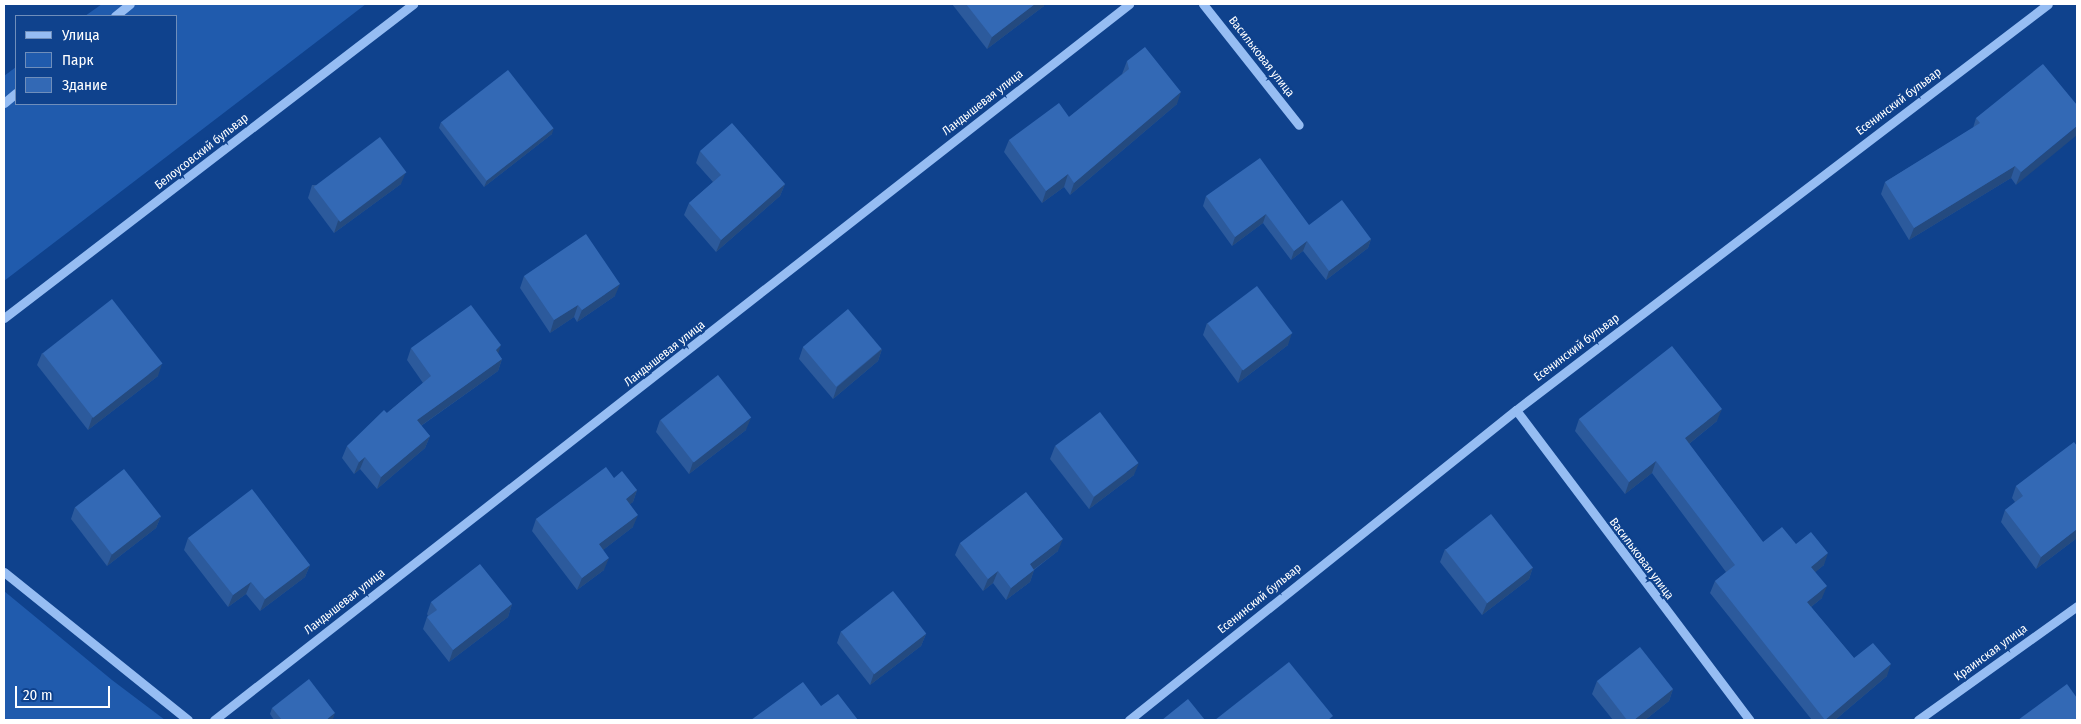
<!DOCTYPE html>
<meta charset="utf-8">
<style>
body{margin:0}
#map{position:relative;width:2081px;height:724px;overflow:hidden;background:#0f428d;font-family:"Fira Sans Condensed",sans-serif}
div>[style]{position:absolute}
.green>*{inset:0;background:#205bad}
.minor>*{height:9px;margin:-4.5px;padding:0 4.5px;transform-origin:4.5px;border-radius:4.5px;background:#96bdf3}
.wall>*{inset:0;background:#2c5a9c}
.shaded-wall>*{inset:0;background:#244a7f}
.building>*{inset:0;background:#3369b5;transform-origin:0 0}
span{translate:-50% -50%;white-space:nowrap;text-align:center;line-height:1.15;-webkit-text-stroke:4.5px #0f428d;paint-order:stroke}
.street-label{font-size:12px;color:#fff}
.frame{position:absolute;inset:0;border:5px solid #fff;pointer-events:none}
.legend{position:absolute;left:15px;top:15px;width:162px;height:90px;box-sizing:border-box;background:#0f428d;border:1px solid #6f8ebb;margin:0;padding:6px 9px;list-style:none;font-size:15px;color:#fff}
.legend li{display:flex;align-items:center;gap:10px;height:25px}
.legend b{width:25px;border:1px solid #6f8ebb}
.scale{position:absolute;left:15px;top:686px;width:95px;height:22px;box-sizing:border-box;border:2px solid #fff;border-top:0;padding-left:6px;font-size:15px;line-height:18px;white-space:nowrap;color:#fff;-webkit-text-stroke:4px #0f428d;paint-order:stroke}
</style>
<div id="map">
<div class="green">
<i style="clip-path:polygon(102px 4px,366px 4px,4px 281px,4px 76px,16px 67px,16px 104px,176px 104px,176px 16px,85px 16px)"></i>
<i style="clip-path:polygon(4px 591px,112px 680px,165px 720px,4px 720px)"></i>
</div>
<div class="minor">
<i style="left:1203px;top:4px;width:154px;rotate:51.6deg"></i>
<i style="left:115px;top:16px;width:19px;rotate:-39deg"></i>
<i style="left:4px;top:103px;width:16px;rotate:-40deg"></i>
<i style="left:4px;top:318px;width:516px;rotate:-37.51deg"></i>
<i style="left:1516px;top:410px;width:388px;rotate:53deg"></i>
<i style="left:4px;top:572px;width:236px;rotate:38.8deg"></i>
<i style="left:214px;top:720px;width:1162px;rotate:-38.04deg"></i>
<i style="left:1129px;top:720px;width:496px;rotate:-38.7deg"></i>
<i style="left:1516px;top:410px;width:669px;rotate:-37.35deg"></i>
<i style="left:1918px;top:720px;width:196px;rotate:-35.6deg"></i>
</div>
<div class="wall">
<i style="clip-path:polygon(952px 4px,1044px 4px,1044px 6px,987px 49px)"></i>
<i style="clip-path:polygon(1127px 61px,1177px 104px,1070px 195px,1064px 187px,1042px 203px,1004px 152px,1009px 140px,1069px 117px,1122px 74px)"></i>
<i style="clip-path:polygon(2077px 105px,2016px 185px,2011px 178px,1909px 240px,1881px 194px,1885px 182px,1973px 128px,1976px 118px)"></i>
<i style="clip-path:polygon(441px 122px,552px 134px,484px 187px,439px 128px)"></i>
<i style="clip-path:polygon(700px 151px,785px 184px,780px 196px,716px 252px,684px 215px,689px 203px,713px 182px,696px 163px)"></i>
<i style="clip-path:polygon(401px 184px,334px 233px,308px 198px,312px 185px)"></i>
<i style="clip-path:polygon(1206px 196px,1309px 225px,1371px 239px,1368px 248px,1326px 280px,1303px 251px,1291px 260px,1263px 223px,1232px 246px,1203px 206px)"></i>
<i style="clip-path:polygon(524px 276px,615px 296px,577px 322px,574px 317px,550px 333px,520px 288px)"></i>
<i style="clip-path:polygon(1207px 323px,1288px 345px,1238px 383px,1203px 335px)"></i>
<i style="clip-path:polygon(803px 347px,882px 349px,878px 361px,833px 399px,799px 359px)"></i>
<i style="clip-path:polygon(411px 348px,498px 354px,502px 359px,498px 371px,421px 426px,430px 436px,425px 448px,377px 489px,360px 469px,354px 474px,342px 458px,347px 446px,423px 383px,407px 360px)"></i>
<i style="clip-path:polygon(42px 353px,158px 376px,88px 430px,37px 365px)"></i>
<i style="clip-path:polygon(1579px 419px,1717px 421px,1689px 444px,1763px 542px,1796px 544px,1824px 565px,1815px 572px,1822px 598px,1811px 607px,1854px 658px,1887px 676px,1835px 720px,1812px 720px,1710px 593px,1715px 581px,1726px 572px,1652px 473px,1625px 494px,1575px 431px)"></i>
<i style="clip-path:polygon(660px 420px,746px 430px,689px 474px,656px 432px)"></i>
<i style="clip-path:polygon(1055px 446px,1134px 475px,1089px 509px,1050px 459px)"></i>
<i style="clip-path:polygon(2077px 446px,2077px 538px,2036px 569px,2001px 522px,2005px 510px,2015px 502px,2012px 498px,2016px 486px)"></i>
<i style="clip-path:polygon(614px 478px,637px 490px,633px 502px,630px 504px,633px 527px,603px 550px,604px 570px,577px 590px,532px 531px,536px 519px)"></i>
<i style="clip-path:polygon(75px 507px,161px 516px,156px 528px,107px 566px,71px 519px)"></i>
<i style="clip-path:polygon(188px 538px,310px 565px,305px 577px,260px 611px,246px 594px,228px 607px,184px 550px)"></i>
<i style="clip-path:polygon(960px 543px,1058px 551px,1034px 570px,1030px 582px,1006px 600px,993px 583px,983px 591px,955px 555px)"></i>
<i style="clip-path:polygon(1445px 549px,1533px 567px,1529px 579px,1482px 615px,1440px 562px)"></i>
<i style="clip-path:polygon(431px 602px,512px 604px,508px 617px,449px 662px,423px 629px,427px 617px,428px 616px,427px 614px)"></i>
<i style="clip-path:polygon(841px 631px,926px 634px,921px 646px,870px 685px,837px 643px)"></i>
<i style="clip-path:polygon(1597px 681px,1673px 689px,1669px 701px,1645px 720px,1613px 720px,1592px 694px)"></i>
<i style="clip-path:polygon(272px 708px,333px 719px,332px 720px,274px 720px,270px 714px)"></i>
</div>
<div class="shaded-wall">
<i style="clip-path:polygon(1035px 4px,1044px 4px,1044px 6px,987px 49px,992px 37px)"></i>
<i style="clip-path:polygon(1181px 92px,1177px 104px,1070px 195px,1074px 183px)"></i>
<i style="clip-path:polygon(2077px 126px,2077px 135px,2016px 185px,2021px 172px)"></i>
<i style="clip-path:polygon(554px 128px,552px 134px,484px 187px,487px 180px)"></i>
<i style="clip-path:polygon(2015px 166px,2011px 178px,1909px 240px,1914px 228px)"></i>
<i style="clip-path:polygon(406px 172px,401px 184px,334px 233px,338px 221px)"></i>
<i style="clip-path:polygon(1068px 174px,1064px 187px,1042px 203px,1046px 191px)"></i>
<i style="clip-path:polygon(785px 184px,780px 196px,716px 252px,721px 240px)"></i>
<i style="clip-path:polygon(1266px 214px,1263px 223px,1232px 246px,1235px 237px)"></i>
<i style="clip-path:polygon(1371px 239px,1368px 248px,1326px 280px,1329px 271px)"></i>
<i style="clip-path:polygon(1307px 241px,1303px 251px,1291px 260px,1294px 251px)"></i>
<i style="clip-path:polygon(620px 284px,615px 296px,577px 322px,582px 310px)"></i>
<i style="clip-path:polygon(578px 305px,574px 317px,550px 333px,554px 320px)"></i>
<i style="clip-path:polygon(1292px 333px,1288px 345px,1238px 383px,1242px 370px)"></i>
<i style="clip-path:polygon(501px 345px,497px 357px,496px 350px)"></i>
<i style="clip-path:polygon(882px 349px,878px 361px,833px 399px,837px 387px)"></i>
<i style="clip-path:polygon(502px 359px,498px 371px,412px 432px,417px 420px)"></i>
<i style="clip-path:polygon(162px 364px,158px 376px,88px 430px,92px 418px)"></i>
<i style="clip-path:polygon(1722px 409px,1717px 421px,1680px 451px,1685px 438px)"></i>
<i style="clip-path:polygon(751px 418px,746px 430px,689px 474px,693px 462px)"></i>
<i style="clip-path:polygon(430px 436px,425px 448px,377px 489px,381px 477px)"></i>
<i style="clip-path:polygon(365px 457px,360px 469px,354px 474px,359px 462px)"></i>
<i style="clip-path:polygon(1656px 461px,1652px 473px,1625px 494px,1629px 482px)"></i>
<i style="clip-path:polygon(1139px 463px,1134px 475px,1089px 509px,1094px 497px)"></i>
<i style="clip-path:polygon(637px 490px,633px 502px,621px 511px,626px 499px)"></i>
<i style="clip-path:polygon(638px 515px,633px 527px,594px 557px,599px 544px)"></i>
<i style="clip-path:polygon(161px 516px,156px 528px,107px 566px,112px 554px)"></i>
<i style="clip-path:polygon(2077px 529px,2077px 538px,2036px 569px,2041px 557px)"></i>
<i style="clip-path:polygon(1063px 539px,1058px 551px,1025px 576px,1030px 564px)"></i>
<i style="clip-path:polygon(1828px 553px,1824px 565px,1807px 579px,1811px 567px)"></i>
<i style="clip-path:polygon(609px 558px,604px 570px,577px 590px,582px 578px)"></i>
<i style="clip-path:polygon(310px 565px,305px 577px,260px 611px,265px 599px)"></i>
<i style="clip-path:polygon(1533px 567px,1529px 579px,1482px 615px,1487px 603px)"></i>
<i style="clip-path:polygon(1034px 570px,1030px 582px,1006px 600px,1011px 588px)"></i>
<i style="clip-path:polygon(998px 571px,993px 583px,983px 591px,988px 579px)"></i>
<i style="clip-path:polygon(251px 582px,246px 594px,228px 607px,233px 595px)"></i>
<i style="clip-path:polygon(1827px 586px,1822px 598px,1802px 614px,1807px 602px)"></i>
<i style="clip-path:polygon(512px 604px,508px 617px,449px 662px,453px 650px)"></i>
<i style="clip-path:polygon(926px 634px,921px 646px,870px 685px,874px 673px)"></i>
<i style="clip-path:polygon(1891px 664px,1887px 676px,1835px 720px,1825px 720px)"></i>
<i style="clip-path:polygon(1673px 689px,1669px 701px,1645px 720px,1634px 720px)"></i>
<i style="clip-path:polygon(335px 713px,333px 719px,332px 720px,326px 720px)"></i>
</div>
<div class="building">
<i style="clip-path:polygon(966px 4px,1035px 4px,992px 37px)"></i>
<i style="clip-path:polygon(1145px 47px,1181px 92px,1074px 183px,1068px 174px,1046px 191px,1009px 140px,1059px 103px,1069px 117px,1129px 69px,1127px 61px)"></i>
<i style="clip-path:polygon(2043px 64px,2077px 105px,2077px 126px,2021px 172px,2015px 166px,1914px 228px,1885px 182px,1980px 123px,1976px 118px)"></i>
<i style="left:508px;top:70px;width:74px;height:85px;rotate:52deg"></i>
<i style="clip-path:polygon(732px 123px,785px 184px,721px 240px,689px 203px,721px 175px,700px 151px)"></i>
<i style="left:380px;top:137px;width:44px;height:83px;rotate:53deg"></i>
<i style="clip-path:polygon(1260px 158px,1309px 225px,1342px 200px,1371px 239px,1329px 271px,1307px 241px,1294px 251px,1266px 214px,1235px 237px,1206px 196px)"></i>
<i style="clip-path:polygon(586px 234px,620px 284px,582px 310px,578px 305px,554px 320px,524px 276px)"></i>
<i style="left:1257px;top:286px;width:59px;height:62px;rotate:53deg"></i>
<i style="left:112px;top:299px;width:82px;height:88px;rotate:52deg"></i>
<i style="clip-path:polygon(471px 305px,501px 345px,496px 350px,502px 359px,417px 420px,430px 436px,381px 477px,365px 457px,359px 462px,347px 446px,384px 410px,387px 413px,431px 376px,411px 348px)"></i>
<i style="left:848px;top:309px;width:52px;height:59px;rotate:50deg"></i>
<i style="clip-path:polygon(1672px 346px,1722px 409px,1685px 438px,1763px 542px,1782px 527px,1796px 544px,1811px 532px,1828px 553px,1811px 567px,1827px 586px,1807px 602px,1854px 658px,1873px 643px,1891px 664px,1825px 720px,1715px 581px,1735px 565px,1656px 461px,1629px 482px,1579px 419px)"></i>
<i style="left:718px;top:375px;width:54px;height:73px;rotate:52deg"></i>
<i style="left:1100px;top:412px;width:64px;height:56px;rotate:53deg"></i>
<i style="clip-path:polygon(2074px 442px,2077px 446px,2077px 529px,2041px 557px,2005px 510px,2023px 496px,2016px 486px)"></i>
<i style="clip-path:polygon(606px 467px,614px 478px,622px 471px,637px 490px,626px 499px,638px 515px,599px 544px,609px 558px,582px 578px,536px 519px)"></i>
<i style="left:124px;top:469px;width:60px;height:62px;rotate:52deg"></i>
<i style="clip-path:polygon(252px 489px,310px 565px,265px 599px,251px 582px,233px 595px,188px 538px)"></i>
<i style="clip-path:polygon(1026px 492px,1063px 539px,1030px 564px,1034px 570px,1011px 588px,998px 571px,988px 579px,960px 543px)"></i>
<i style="left:1491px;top:514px;width:68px;height:58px;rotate:52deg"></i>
<i style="clip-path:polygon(480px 564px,512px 604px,453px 650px,427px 617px,437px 610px,431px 602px)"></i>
<i style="left:893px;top:591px;width:54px;height:66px;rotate:52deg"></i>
<i style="clip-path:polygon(1640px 647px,1673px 689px,1634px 720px,1627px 720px,1597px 681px)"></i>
<i style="clip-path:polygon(1289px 662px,1333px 716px,1328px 720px,1215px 720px)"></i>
<i style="clip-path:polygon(309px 679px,335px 713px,326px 720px,282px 720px,272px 708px)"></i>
<i style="clip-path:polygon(803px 682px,821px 706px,838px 694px,858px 720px,751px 720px)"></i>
<i style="clip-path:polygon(2067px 684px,2077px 698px,2077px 720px,2018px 720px)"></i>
<i style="clip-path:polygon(1188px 699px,1205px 720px,1162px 720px)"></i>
</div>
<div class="street-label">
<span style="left:1261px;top:57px;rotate:52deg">Васильковая улица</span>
<span style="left:1899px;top:102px;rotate:-37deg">Есенинский бульвар</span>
<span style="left:983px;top:103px;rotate:-38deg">Ландышевая улица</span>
<span style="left:202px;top:152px;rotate:-38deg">Белоусовский бульвар</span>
<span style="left:1577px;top:348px;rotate:-37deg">Есенинский бульвар</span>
<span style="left:665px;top:354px;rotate:-38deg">Ландышевая улица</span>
<span style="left:1641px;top:559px;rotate:53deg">Васильковая улица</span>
<span style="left:1260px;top:599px;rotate:-39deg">Есенинский бульвар</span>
<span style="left:345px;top:602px;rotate:-38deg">Ландышевая улица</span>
<span style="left:1991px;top:653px;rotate:-36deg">Краинская улица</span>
</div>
<div class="frame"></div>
<ul class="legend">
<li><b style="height:6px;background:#96bdf3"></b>Улица</li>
<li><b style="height:14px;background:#205bad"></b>Парк</li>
<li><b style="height:14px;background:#3369b5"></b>Здание</li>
</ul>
<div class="scale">20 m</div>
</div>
